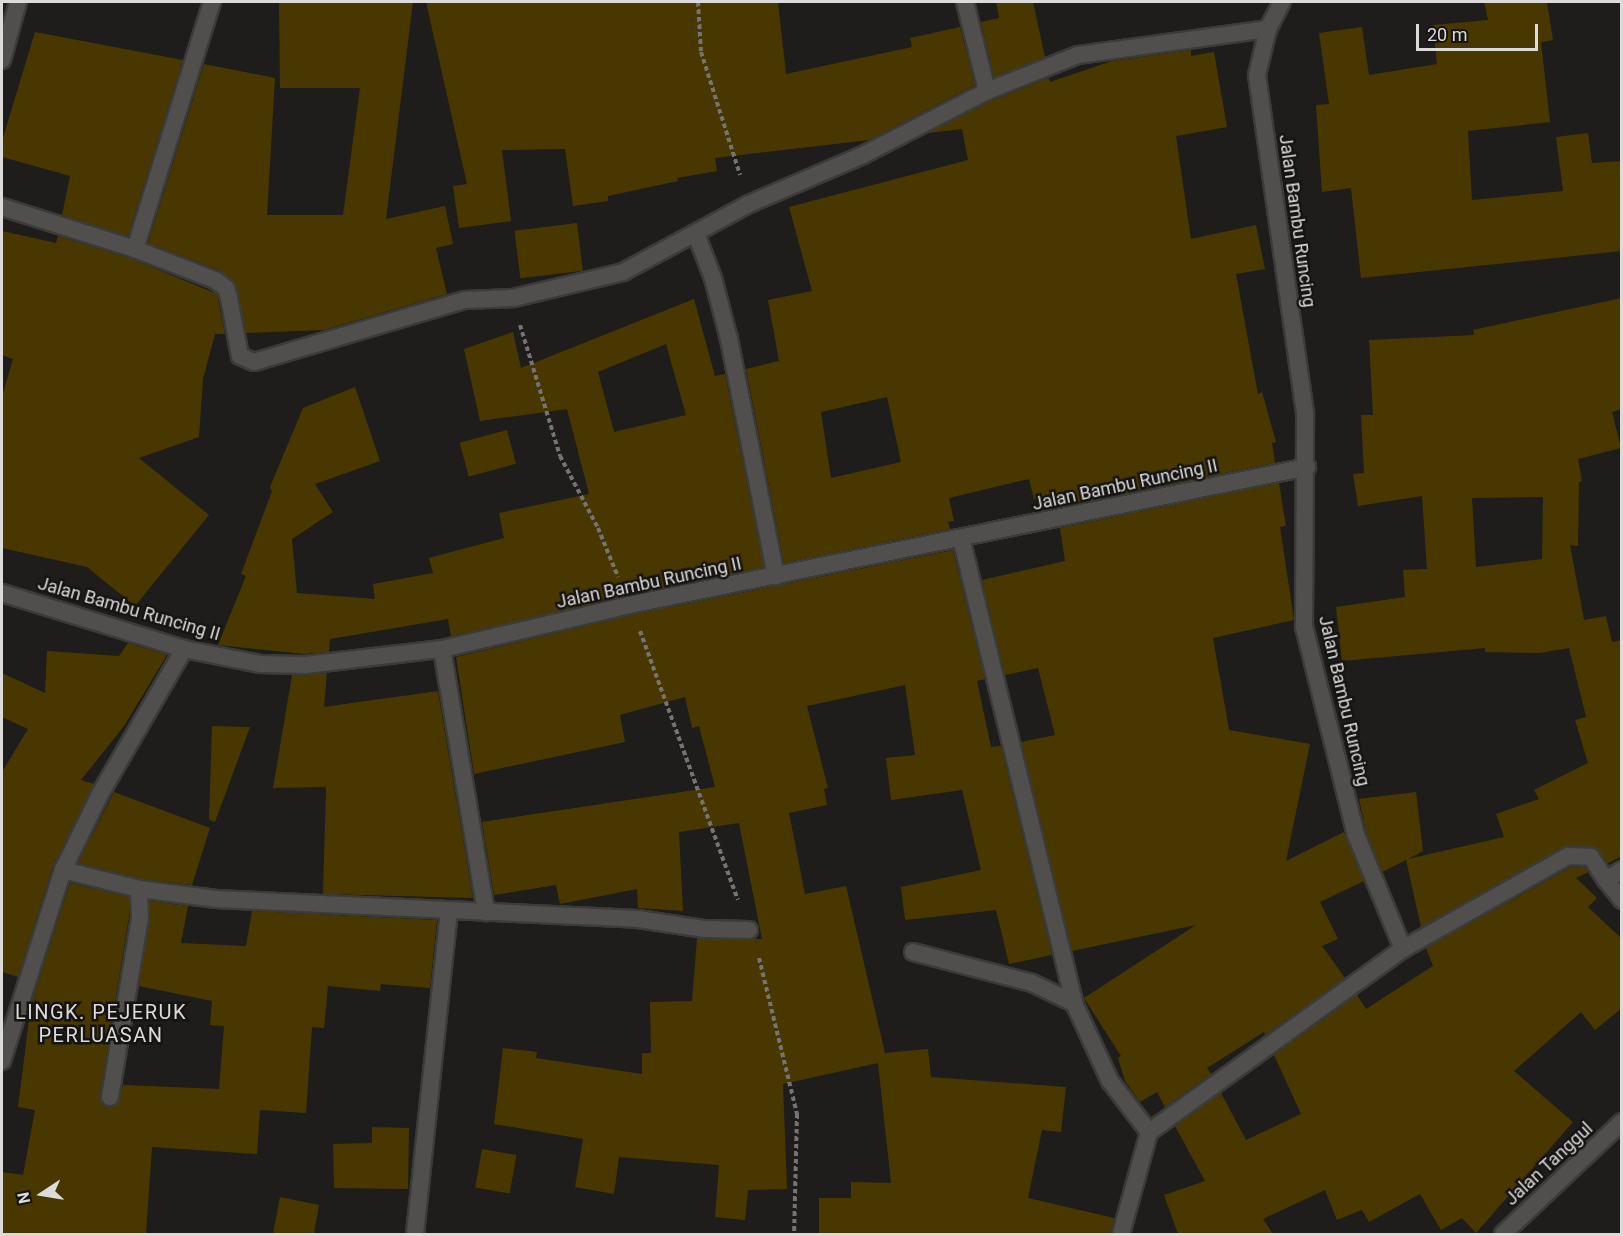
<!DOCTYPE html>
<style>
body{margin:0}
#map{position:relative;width:1623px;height:1236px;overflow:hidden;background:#1e1d1b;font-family:Roboto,sans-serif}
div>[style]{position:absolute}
.building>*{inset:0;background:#483800;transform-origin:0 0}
.path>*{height:4px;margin-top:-2px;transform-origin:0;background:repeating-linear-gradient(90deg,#757472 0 4.5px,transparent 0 7.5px)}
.roads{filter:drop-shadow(2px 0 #3b3b39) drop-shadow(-2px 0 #3b3b39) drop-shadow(0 2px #3b3b39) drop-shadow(0 -2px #3b3b39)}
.minor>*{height:16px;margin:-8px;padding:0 8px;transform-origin:8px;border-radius:8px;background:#504f4d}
span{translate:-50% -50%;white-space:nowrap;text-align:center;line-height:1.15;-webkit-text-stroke:5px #151412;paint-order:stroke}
.street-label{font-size:18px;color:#dcdbda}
.neighbourhood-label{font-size:20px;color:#dcdbda;letter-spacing:1.5px}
.frame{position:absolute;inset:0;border:3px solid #dcdbda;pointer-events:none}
.north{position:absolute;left:12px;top:1164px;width:60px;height:60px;-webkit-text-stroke:4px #151412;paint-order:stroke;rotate:258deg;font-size:16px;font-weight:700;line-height:24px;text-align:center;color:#dcdbda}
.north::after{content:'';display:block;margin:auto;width:21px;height:27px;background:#dcdbda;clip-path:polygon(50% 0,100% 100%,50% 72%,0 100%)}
.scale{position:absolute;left:1416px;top:24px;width:122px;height:27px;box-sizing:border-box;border:3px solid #dcdbda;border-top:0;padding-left:8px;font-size:18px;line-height:21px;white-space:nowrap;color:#dcdbda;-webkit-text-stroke:4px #151412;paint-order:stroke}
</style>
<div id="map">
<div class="building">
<i style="clip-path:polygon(279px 2px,413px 2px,386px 219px,445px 206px,453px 244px,436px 248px,447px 294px,324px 330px,246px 333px,232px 280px,219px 270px,148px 243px,204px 64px,275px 78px,267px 215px,343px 215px,360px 88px,280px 88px)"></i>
<i style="clip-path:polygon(426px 2px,778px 2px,786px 74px,912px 47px,910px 38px,960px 27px,975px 85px,869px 140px,715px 158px,717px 171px,677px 178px,678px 181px,608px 196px,608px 201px,573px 206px,565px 149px,502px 150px,511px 221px,459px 228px,453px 186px,467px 184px)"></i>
<i style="clip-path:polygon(996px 2px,1033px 2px,1045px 57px,994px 77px,981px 22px,999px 18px)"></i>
<i style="clip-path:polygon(1484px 2px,1547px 2px,1553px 40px,1541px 42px,1550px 122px,1468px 131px,1472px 200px,1563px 191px,1556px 137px,1588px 133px,1592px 163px,1622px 161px,1622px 251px,1361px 278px,1351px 188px,1322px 192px,1316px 105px,1329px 104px,1319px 33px,1362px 27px,1369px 75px,1437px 64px,1433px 25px,1488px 20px)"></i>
<i style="clip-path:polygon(35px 32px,183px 60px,128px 236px,62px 215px,70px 176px,2px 157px,2px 141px)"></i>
<i style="clip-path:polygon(evenodd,1191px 50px,1191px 56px,1214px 52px,1227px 127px,1176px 136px,1191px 239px,1256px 225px,1265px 269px,1236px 274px,1258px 394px,1262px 392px,1276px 442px,1272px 443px,1275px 463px,1056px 507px,1054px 494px,1034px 499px,1029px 479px,949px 498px,954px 521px,948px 522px,950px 529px,784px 563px,746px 369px,779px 361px,768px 300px,812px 291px,789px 207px,968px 160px,962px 129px,928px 133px,991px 101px,1049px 78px,1050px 82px,1112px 61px,1191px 50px,887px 397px,901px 462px,831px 478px,821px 412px,887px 397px)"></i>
<i style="left:577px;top:223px;width:48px;height:63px;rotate:83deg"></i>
<i style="clip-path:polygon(2px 231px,56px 243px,58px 236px,132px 259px,217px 294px,225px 334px,215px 334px,203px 379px,199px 437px,139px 458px,209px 515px,135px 606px,87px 567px,2px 548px,2px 397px,13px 359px,2px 355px)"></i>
<i style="clip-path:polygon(evenodd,1622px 298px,1622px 409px,1612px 412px,1621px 448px,1578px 459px,1582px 481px,1579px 482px,1578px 546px,1570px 545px,1584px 620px,1606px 616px,1612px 642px,1622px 640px,1622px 856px,1608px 863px,1596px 848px,1563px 847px,1421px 927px,1406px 860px,1382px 872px,1366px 832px,1359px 799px,1416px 792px,1423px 851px,1408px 859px,1504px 837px,1496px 814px,1539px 799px,1534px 790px,1588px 763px,1575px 720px,1586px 717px,1569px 648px,1539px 653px,1485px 652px,1485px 648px,1342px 661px,1336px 607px,1405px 597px,1403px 570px,1427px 569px,1422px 496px,1358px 506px,1353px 474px,1364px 473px,1361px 415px,1373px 415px,1369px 340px,1474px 335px,1473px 330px,1622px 298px,1543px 497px,1542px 559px,1476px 567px,1472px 498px,1543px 497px)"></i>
<i style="clip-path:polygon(evenodd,694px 299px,715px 376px,725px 374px,764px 567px,451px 636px,448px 619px,330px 639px,329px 652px,304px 654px,218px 645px,246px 576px,241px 574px,272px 491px,270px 487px,303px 408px,355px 387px,380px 461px,315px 484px,333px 512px,292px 539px,297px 593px,375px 599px,373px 584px,433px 573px,429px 558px,504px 538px,499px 513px,589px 494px,567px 409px,480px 421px,464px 349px,513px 332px,521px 368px,694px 299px,666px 344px,686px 415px,614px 432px,598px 372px,666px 344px)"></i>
<i style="left:507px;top:430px;width:35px;height:49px;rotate:75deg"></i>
<i style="clip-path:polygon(1279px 483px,1286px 526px,1280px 527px,1294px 620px,1213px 638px,1229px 730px,1310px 744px,1286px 861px,1344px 832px,1364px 881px,1320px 902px,1338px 939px,1322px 946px,1345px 978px,1265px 1035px,1264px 1032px,1207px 1068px,1211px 1074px,1165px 1107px,1157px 1092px,1140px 1102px,1125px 1081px,1118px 1058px,1121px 1056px,1084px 998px,1196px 925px,1072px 951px,1021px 742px,1055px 735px,1038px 668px,1005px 675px,982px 580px,1065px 561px,1060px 528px)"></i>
<i style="clip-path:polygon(953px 550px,985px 679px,977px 681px,991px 747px,1001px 746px,1052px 955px,1009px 964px,996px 910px,905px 920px,901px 887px,981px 870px,962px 790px,891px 800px,886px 758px,915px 755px,905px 685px,807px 706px,828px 788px,824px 789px,827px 805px,789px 813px,805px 894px,846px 886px,885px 1053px,928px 1049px,931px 1077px,1066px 1087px,1061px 1132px,1042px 1130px,1028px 1198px,1114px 1218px,1111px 1234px,819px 1234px,819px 1198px,851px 1198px,851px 1182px,891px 1183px,878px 1063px,783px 1084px,787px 1189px,748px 1190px,745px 1220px,715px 1217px,719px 1165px,619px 1157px,614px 1194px,575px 1187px,583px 1139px,494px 1124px,503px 1048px,537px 1052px,536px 1058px,642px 1074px,642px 1053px,651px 1053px,650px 1002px,692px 1001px,697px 938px,762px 939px,739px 823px,679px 832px,683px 911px,638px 908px,637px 889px,560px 904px,556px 885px,494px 895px,482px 822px,715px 787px,699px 726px,692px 728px,685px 697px,620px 715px,625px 742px,474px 774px,456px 657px,631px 615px)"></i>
<i style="clip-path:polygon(128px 643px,167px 655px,124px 726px,81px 780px,94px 784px,53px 866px,18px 977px,2px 972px,2px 772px,28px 729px,2px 717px,2px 673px,45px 693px,47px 651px,119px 656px)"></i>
<i style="clip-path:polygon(327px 673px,324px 707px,438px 691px,473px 898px,323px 894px,326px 787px,273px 788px,292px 675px)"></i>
<i style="clip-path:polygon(212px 726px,250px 727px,215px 822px,209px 820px)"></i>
<i style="clip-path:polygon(114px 792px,210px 828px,192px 885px,141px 879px,78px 863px)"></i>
<i style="clip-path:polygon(1571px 867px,1585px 867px,1588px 872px,1576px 878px,1597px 898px,1588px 907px,1622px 939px,1622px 1008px,1595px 1030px,1581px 1012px,1514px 1071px,1573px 1122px,1476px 1233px,1462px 1218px,1441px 1230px,1420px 1194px,1369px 1222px,1362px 1210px,1337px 1220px,1325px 1190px,1263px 1219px,1273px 1234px,1178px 1234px,1164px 1195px,1205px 1181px,1175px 1126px,1221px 1093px,1246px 1140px,1301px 1114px,1274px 1055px,1357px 995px,1366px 1009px,1433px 966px,1426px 948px)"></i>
<i style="clip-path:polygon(70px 883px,129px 897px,129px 917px,100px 1095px,108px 1107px,118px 1103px,123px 1085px,219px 1089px,224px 1026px,210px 1025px,212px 1001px,139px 986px,150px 901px,188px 906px,181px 943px,246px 946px,252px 911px,437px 920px,430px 988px,381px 984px,380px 991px,328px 986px,324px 1028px,312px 1027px,306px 1113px,260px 1110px,257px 1154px,152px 1147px,146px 1234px,2px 1234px,2px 1172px,23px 1175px,35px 1110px,18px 1107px,31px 1004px)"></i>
<i style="clip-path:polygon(372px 1127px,409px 1128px,408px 1189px,334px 1188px,333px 1144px,372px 1143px)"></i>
<i style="left:482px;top:1149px;width:35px;height:39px;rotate:10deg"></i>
<i style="clip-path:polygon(280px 1197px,319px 1205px,314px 1234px,273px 1234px)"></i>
</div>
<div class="path">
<i style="left:698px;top:2px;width:50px;rotate:86.6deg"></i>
<i style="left:701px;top:52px;width:129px;rotate:72.4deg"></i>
<i style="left:520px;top:325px;width:137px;rotate:73deg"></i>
<i style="left:560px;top:456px;width:81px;rotate:62.2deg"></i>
<i style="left:598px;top:528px;width:53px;rotate:67.8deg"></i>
<i style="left:640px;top:631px;width:286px;rotate:70deg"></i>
<i style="left:759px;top:958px;width:161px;rotate:76.3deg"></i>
<i style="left:797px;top:1114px;width:120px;rotate:91.4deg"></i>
</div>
<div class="roads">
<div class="minor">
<i style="left:965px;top:2px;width:92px;rotate:76.1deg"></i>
<i style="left:2px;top:60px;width:60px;rotate:-74.6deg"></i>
<i style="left:2px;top:207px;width:139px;rotate:17.5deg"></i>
<i style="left:135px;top:249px;width:86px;rotate:21.2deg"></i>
<i style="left:215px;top:280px;width:14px;rotate:36deg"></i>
<i style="left:226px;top:288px;width:10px;rotate:73deg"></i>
<i style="left:229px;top:298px;width:59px;rotate:79.3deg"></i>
<i style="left:240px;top:356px;width:15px;rotate:23deg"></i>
<i style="left:254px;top:362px;width:219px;rotate:-16.4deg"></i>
<i style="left:464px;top:300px;width:49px;rotate:-2.3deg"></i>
<i style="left:513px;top:298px;width:113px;rotate:-13.3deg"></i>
<i style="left:623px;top:272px;width:143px;rotate:-28.4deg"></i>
<i style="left:749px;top:204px;width:124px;rotate:-23.3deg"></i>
<i style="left:863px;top:155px;width:140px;rotate:-27.3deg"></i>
<i style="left:987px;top:91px;width:98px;rotate:-21.6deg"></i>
<i style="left:1078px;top:55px;width:192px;rotate:-7.8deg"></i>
<i style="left:696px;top:234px;width:47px;rotate:68.9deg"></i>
<i style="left:713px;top:278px;width:63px;rotate:75.3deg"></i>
<i style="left:729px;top:339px;width:242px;rotate:78.8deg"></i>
<i style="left:135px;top:249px;width:259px;rotate:-72.7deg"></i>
<i style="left:961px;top:538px;width:479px;rotate:76.3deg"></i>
<i style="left:1074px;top:1003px;width:86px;rotate:65.2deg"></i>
<i style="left:1110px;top:1081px;width:64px;rotate:52.6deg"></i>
<i style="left:2px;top:593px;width:190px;rotate:17.1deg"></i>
<i style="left:184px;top:649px;width:77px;rotate:11.2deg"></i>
<i style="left:260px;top:664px;width:45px;rotate:1.3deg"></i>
<i style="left:305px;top:665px;width:138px;rotate:-6.7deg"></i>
<i style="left:442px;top:649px;width:192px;rotate:-13.2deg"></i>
<i style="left:629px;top:605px;width:692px;rotate:-11.5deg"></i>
<i style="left:442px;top:649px;width:267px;rotate:80.5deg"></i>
<i style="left:63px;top:870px;width:78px;rotate:14deg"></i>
<i style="left:139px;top:889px;width:78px;rotate:7.4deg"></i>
<i style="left:216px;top:899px;width:422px;rotate:2.7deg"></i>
<i style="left:638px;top:919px;width:68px;rotate:8.5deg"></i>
<i style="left:705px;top:929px;width:44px;rotate:1.3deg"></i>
<i style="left:1606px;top:880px;width:26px;rotate:51deg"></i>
<i style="left:1403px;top:949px;width:189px;rotate:-29.4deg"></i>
<i style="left:1568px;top:856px;width:23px;rotate:2deg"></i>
<i style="left:1591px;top:857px;width:27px;rotate:57deg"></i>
<i style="left:1606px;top:880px;width:19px;rotate:-32deg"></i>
<i style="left:913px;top:952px;width:123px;rotate:14.6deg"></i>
<i style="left:1032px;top:983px;width:47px;rotate:25.5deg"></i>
<i style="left:2px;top:1061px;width:201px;rotate:-72.3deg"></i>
<i style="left:63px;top:870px;width:85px;rotate:-64deg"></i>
<i style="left:100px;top:794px;width:168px;rotate:-59.9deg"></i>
<i style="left:110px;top:1097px;width:181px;rotate:-80.5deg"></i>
<i style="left:140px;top:918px;width:29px;rotate:-92deg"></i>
<i style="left:1149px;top:1132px;width:313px;rotate:-35.8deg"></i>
<i style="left:1403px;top:949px;width:123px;rotate:-112.4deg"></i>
<i style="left:1356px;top:835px;width:214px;rotate:-104deg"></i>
<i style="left:1304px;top:627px;width:214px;rotate:-89.7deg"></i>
<i style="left:1305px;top:413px;width:341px;rotate:-98.1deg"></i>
<i style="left:1257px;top:75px;width:47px;rotate:-76.6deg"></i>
<i style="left:1268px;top:29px;width:30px;rotate:-63deg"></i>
<i style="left:415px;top:1234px;width:325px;rotate:-84deg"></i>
<i style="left:1121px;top:1234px;width:106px;rotate:-74.6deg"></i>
<i style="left:1503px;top:1234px;width:163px;rotate:-43.3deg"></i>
</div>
</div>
<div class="street-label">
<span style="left:1297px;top:221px;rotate:82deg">Jalan Bambu Runcing</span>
<span style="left:1125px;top:485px;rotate:-12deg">Jalan Bambu Runcing II</span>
<span style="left:649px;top:583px;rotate:-12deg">Jalan Bambu Runcing II</span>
<span style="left:129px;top:609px;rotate:16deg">Jalan Bambu Runcing II</span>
<span style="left:1344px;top:701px;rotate:77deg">Jalan Bambu Runcing</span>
<span style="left:1549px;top:1164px;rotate:-43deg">Jalan Tanggul</span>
</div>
<div class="neighbourhood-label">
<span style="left:101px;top:1024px">LINGK. PEJERUK<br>PERLUASAN</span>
</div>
<div class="frame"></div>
<div class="north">N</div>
<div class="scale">20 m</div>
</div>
